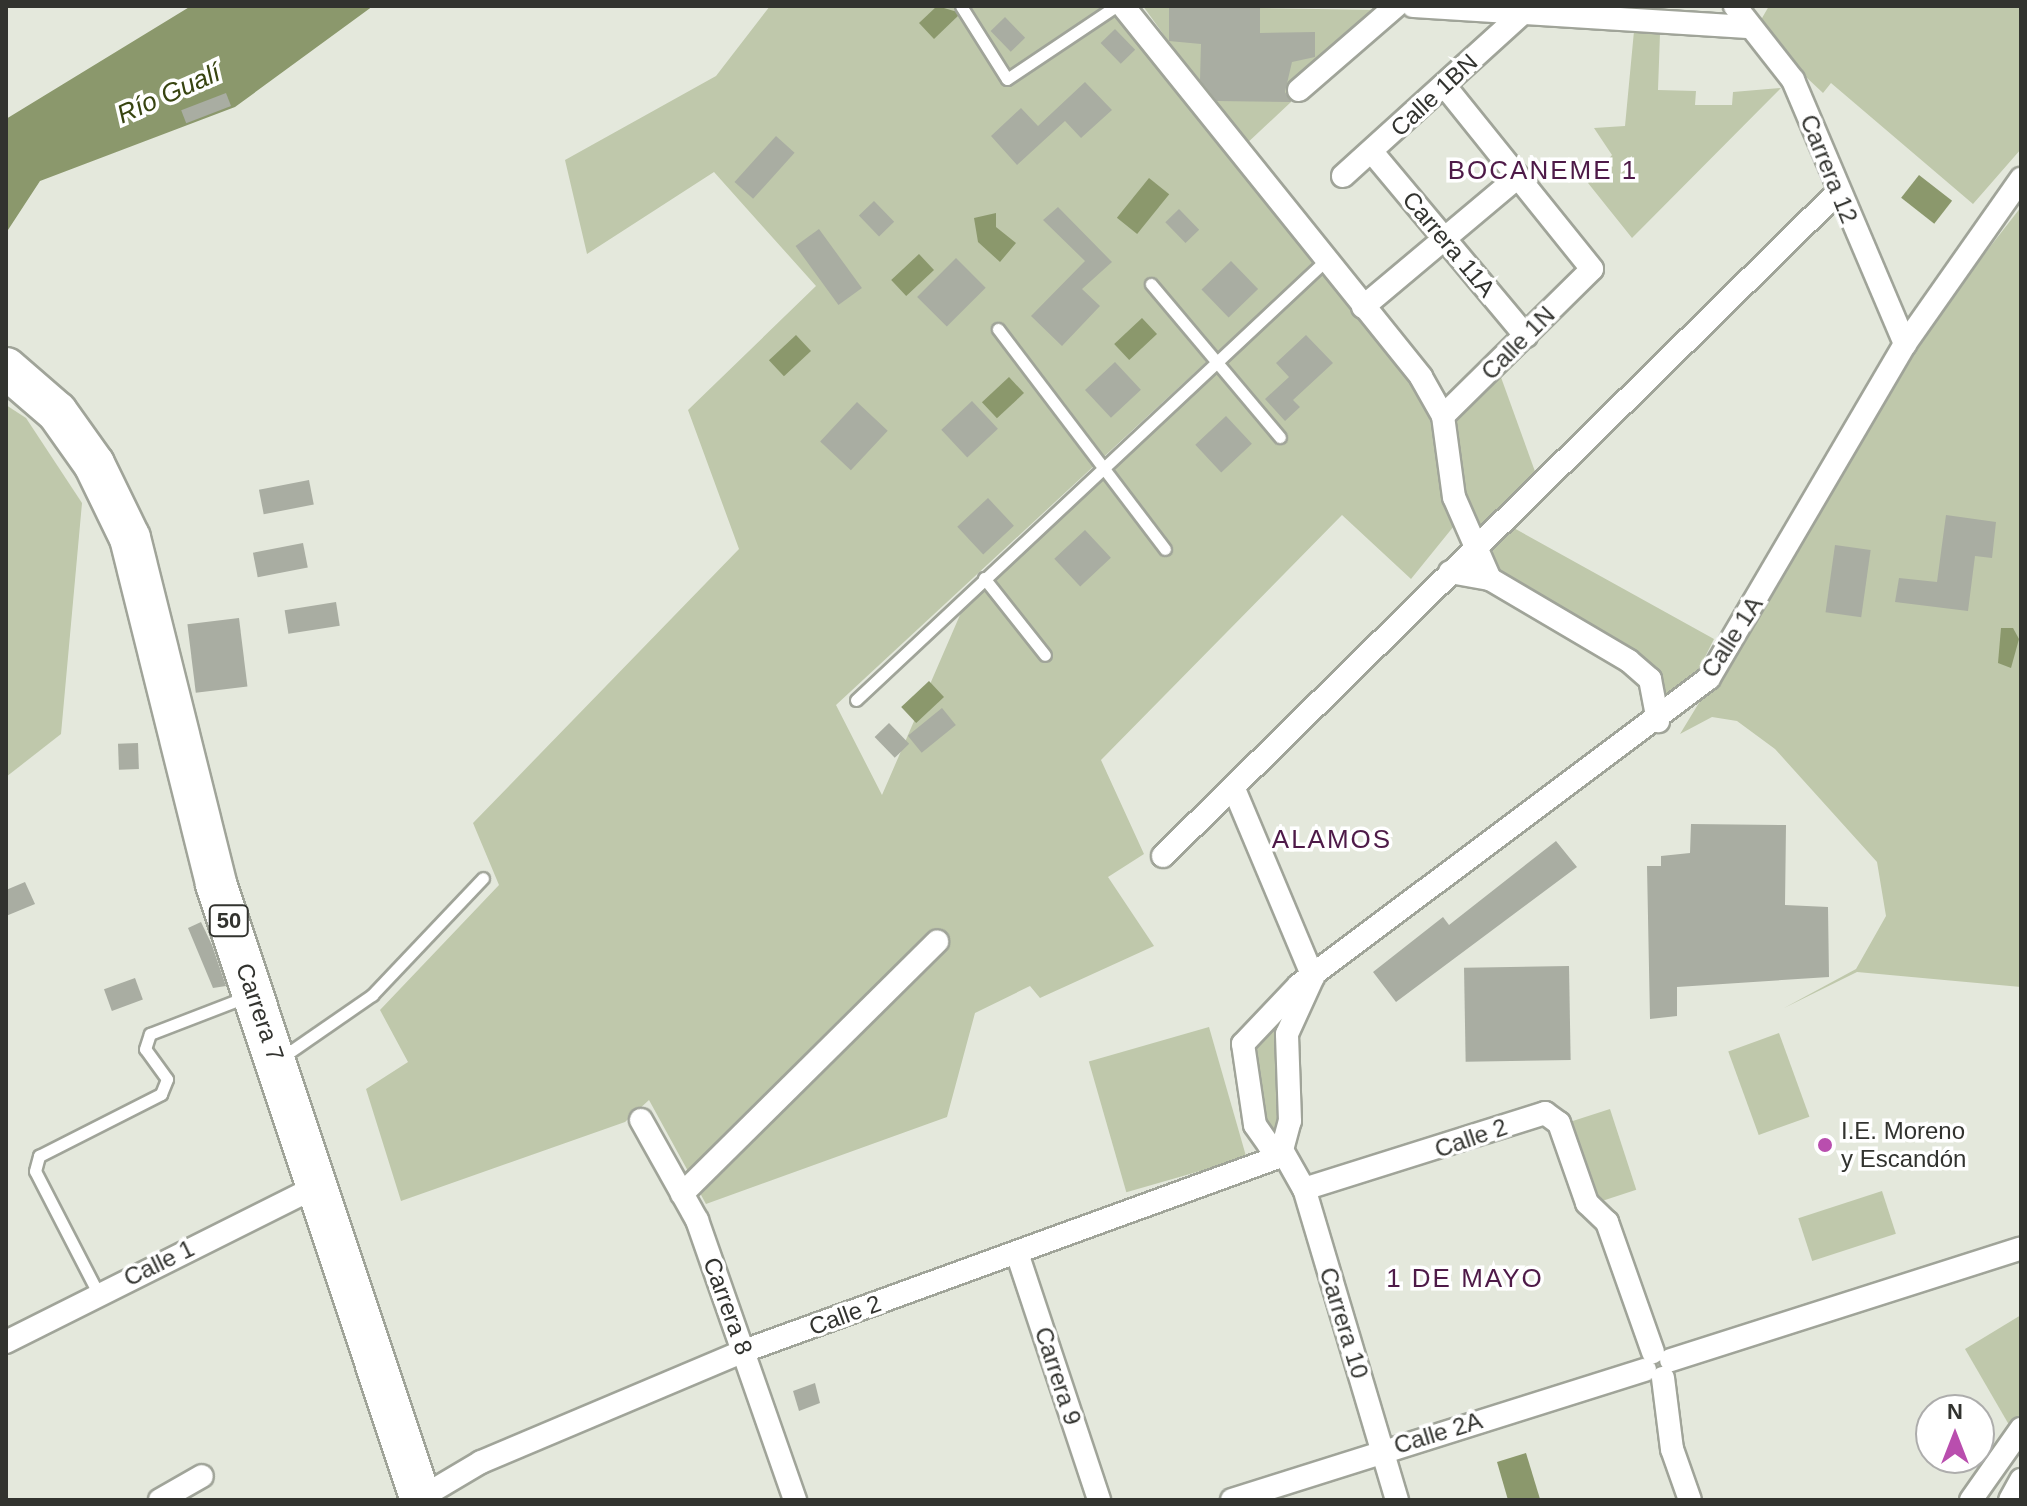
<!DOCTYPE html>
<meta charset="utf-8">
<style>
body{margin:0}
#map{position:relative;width:2027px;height:1506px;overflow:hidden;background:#e4e8dc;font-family:Helvetica,sans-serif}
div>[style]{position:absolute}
.green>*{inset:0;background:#bfc8ab;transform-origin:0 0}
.water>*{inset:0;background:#8b986c;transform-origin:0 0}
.building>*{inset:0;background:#a9ada2;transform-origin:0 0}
.roads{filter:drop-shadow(2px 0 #a0a499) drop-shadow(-2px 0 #a0a499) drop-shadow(0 2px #a0a499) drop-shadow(0 -2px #a0a499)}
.lane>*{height:11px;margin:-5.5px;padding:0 5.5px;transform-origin:5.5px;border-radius:5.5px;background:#fff}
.street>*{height:22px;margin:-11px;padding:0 11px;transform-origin:11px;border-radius:11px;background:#fff}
.highway>*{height:40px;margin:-20px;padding:0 20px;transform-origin:20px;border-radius:20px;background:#fff}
.dots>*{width:22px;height:22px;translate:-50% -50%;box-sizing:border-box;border:4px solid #fff;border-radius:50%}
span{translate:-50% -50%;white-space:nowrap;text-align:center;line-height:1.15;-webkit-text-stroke:7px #fff;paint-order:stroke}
.shield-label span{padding:2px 6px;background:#fff;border:2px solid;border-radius:6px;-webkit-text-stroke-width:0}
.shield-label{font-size:22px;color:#32332f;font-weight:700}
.street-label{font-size:24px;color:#32332f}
.poi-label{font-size:24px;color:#32332f}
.left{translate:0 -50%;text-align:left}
.water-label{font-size:26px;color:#374410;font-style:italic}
.neighbourhood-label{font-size:26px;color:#4e1a48;letter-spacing:2px}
.frame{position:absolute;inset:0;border:8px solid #32332f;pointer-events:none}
.north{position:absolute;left:1915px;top:1394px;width:80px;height:80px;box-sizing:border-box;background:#fff;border:2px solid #adadac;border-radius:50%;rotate:0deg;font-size:22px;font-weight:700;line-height:32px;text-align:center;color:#32332f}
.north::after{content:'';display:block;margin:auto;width:28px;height:36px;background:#b94eae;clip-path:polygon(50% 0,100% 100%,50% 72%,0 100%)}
</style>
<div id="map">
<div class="green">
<i style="clip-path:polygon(770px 6px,1118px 6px,1118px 19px,1314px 262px,836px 705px,882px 795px,963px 608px,1325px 269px,1422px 392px,1458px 521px,1411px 579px,1342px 515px,1101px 760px,1144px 854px,1108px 877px,1154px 946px,1040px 998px,1030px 986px,975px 1013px,947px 1117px,706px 1204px,649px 1100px,625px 1122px,401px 1201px,366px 1089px,408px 1062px,380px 1010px,499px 885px,473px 823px,739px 549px,688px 410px,816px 286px,714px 172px,587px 254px,565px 160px,716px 76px)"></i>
<i style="clip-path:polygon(1143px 6px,1379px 10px,1291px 87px,1291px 102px,1244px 146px)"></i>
<i style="clip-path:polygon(1769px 6px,2021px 6px,2021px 149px,1973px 204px,1831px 83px,1823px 93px,1806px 77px,1758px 25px)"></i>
<i style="clip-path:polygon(1634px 31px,1660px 34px,1658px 90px,1696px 91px,1695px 105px,1732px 105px,1733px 92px,1781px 88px,1632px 238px,1588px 183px,1612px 155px,1594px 128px,1625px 126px)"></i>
<i style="clip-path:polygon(2021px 207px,2021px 987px,1857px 972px,1784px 1008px,1856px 969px,1886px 916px,1877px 862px,1775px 749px,1737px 721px,1712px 717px,1680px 734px,1927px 328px)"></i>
<i style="clip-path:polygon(1498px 369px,1537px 477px,1476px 538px,1448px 420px)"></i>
<i style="clip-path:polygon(6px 405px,26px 418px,82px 503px,61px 734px,6px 777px)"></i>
<i style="clip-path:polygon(1512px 527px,1714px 639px,1698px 671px,1663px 707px,1660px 685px,1493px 568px,1493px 544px)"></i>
<i style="clip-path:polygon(1301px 992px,1285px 1139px,1271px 1143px,1253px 1047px)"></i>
<i style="left:1209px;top:1027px;width:136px;height:125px;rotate:74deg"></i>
<i style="left:1779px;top:1033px;width:89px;height:54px;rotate:70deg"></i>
<i style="left:1610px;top:1109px;width:85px;height:44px;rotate:72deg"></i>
<i style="left:1882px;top:1191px;width:45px;height:88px;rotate:72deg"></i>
<i style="clip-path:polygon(2021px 1315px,2021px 1416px,2012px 1430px,1965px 1349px)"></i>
</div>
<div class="water">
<i style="clip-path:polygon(191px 6px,373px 6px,235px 107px,40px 181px,6px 233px,6px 119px)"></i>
<i style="clip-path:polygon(937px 6px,961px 13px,934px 39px,919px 23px)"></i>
<i style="left:1919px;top:175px;width:42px;height:29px;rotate:38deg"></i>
<i style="left:1149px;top:178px;width:26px;height:51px;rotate:39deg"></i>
<i style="clip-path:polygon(996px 213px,996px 227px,1016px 243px,1000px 262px,978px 242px,974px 218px)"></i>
<i style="left:919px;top:254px;width:22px;height:38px;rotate:47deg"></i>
<i style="left:1142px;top:318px;width:22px;height:38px;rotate:47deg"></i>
<i style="left:796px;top:335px;width:22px;height:37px;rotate:47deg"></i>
<i style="left:1009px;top:377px;width:22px;height:37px;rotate:47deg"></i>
<i style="clip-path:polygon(2001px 628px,2013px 628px,2019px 639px,2011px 668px,1998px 663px)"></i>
<i style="left:929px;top:681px;width:22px;height:38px;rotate:47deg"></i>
<i style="clip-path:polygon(1526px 1453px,1540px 1499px,1508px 1500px,1497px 1462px)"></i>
</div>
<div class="building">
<i style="clip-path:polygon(1169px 7px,1260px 8px,1260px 33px,1315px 32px,1315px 57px,1292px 62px,1285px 92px,1291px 102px,1217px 101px,1200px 80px,1201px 44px,1169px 41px)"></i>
<i style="left:1005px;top:17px;width:29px;height:20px;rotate:46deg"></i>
<i style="left:1115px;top:29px;width:29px;height:20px;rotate:46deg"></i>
<i style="clip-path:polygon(1085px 82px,1112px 110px,1081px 138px,1065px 121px,1017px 165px,991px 136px,1021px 108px,1038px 126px)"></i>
<i style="left:226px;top:93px;width:14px;height:48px;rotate:69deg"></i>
<i style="left:776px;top:136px;width:25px;height:62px;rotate:42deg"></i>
<i style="left:874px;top:201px;width:29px;height:21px;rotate:46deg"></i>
<i style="clip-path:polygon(1058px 207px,1112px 262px,1082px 289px,1100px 306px,1062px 346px,1031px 316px,1085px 261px,1043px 220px)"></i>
<i style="left:1179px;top:209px;width:29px;height:19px;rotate:46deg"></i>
<i style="left:819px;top:229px;width:73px;height:29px;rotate:54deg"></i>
<i style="left:956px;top:258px;width:42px;height:55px;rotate:45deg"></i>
<i style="left:1231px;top:261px;width:39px;height:41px;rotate:46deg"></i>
<i style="clip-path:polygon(1306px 335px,1333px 363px,1293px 400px,1300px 407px,1285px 421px,1265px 399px,1289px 377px,1276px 363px)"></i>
<i style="left:1115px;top:362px;width:38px;height:41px;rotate:47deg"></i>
<i style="left:972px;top:401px;width:38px;height:42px;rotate:47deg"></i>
<i style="left:857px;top:402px;width:42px;height:54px;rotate:43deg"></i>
<i style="left:1226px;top:416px;width:38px;height:42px;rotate:47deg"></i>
<i style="left:309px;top:480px;width:25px;height:51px;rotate:79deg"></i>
<i style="left:988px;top:498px;width:38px;height:42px;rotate:47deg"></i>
<i style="clip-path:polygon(1946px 515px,1996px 522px,1992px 558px,1975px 556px,1968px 611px,1895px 602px,1899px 578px,1937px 582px)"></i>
<i style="left:1085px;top:530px;width:38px;height:42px;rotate:47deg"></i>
<i style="left:303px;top:543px;width:25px;height:51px;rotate:79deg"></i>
<i style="left:1835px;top:545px;width:36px;height:68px;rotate:8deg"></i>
<i style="left:336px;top:602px;width:24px;height:52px;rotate:81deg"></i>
<i style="left:239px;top:618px;width:69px;height:52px;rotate:83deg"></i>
<i style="left:942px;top:708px;width:22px;height:44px;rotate:51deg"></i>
<i style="left:889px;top:723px;width:29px;height:20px;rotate:46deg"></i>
<i style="left:138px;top:743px;width:26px;height:20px;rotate:88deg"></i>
<i style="clip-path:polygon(1691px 824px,1786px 825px,1785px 905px,1828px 907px,1829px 977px,1677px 987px,1677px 1016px,1650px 1019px,1647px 866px,1661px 866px,1661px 856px,1690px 853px)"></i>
<i style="clip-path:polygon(1556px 841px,1577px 867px,1396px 1002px,1373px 972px,1443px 917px,1449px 925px)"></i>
<i style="clip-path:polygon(25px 882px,35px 904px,6px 916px,6px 890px)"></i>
<i style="clip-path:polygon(201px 922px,212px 945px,226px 986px,213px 988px,188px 928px)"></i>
<i style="left:1569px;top:966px;width:94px;height:105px;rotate:89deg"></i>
<i style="left:135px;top:978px;width:23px;height:33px;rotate:70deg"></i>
<i style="clip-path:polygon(815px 1383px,820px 1403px,799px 1411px,793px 1391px)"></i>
</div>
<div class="roads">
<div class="lane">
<i style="left:961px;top:6px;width:86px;rotate:57.8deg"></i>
<i style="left:1007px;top:79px;width:131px;rotate:-33.8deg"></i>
<i style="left:1151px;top:284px;width:200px;rotate:49.9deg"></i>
<i style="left:998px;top:329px;width:276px;rotate:52.8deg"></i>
<i style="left:984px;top:578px;width:98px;rotate:51.6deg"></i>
<i style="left:856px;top:700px;width:644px;rotate:-43.11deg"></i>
<i style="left:281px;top:1058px;width:111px;rotate:-34.7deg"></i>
<i style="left:372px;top:995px;width:161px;rotate:-46.5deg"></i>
<i style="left:98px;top:1293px;width:137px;rotate:-117.3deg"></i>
<i style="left:35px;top:1171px;width:16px;rotate:-75deg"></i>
<i style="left:39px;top:1156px;width:137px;rotate:-26.9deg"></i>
<i style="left:161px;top:1094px;width:16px;rotate:-68deg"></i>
<i style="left:167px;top:1079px;width:37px;rotate:-126deg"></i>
<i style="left:145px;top:1049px;width:16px;rotate:-72deg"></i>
<i style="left:150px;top:1034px;width:103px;rotate:-21.1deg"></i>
</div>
<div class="street">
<i style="left:1123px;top:6px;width:476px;rotate:51.2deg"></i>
<i style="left:1421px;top:377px;width:45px;rotate:60.6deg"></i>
<i style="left:1443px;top:416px;width:82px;rotate:82.3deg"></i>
<i style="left:1454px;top:497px;width:90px;rotate:66.3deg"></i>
<i style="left:1413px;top:6px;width:336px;rotate:3.6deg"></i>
<i style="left:1735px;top:6px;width:94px;rotate:51.9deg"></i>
<i style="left:1793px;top:80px;width:287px;rotate:67deg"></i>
<i style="left:1299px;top:90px;width:128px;rotate:-40.9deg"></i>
<i style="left:1372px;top:152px;width:240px;rotate:50.1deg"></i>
<i style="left:1343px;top:176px;width:244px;rotate:-42.2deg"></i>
<i style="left:1363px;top:307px;width:202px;rotate:-40deg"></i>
<i style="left:1443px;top:416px;width:209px;rotate:-44.6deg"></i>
<i style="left:1592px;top:269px;width:236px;rotate:-128.8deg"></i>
<i style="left:1450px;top:572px;width:41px;rotate:9.9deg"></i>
<i style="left:1490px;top:579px;width:161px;rotate:30.5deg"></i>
<i style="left:1629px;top:661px;width:28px;rotate:41deg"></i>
<i style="left:1650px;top:679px;width:43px;rotate:79.2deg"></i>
<i style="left:1234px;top:789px;width:204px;rotate:67.2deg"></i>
<i style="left:1163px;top:856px;width:945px;rotate:-44.53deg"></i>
<i style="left:641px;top:1120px;width:115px;rotate:60.8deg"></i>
<i style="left:697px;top:1220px;width:297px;rotate:70.7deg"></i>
<i style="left:1282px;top:1150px;width:30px;rotate:-75deg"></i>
<i style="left:1290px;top:1121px;width:87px;rotate:-92deg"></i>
<i style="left:1287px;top:1034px;width:63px;rotate:-65.5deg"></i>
<i style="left:1304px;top:1189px;width:253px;rotate:-17.5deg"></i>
<i style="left:1545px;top:1113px;width:17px;rotate:36deg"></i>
<i style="left:1559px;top:1123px;width:85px;rotate:70.7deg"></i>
<i style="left:1587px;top:1203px;width:28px;rotate:44deg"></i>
<i style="left:1607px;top:1222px;width:138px;rotate:70.5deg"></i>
<i style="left:682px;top:1194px;width:359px;rotate:-44.7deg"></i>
<i style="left:1017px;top:1253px;width:260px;rotate:71.6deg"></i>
<i style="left:6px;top:1342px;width:344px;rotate:-26.6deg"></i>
<i style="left:1671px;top:1360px;width:367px;rotate:-17.7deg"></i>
<i style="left:1663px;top:1378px;width:72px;rotate:82.8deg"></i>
<i style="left:1672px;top:1449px;width:54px;rotate:70.6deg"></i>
<i style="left:160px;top:1500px;width:48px;rotate:-29.7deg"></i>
<i style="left:417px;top:1500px;width:74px;rotate:-30.7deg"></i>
<i style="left:481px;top:1462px;width:285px;rotate:-22.9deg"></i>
<i style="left:744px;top:1351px;width:574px;rotate:-19.95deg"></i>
<i style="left:1232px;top:1500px;width:433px;rotate:-17.5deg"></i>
<i style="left:1397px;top:1500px;width:325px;rotate:-106.6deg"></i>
<i style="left:1304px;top:1189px;width:45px;rotate:-119.4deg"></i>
<i style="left:1282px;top:1150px;width:14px;rotate:-159deg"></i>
<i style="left:1269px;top:1145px;width:24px;rotate:-125deg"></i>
<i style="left:1255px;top:1125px;width:82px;rotate:-98.4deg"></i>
<i style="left:1243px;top:1044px;width:81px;rotate:-46.5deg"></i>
<i style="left:1299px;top:985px;width:512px;rotate:-36.83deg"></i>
<i style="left:1709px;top:678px;width:387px;rotate:-59.6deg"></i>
<i style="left:1905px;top:344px;width:202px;rotate:-54.9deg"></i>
<i style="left:1971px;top:1500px;width:87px;rotate:-54.8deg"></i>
<i style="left:2010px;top:1500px;width:23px;rotate:-61deg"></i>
</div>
<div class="highway">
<i style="left:6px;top:368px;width:67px;rotate:40.8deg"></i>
<i style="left:57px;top:412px;width:64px;rotate:54.6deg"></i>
<i style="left:94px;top:464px;width:82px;rotate:64.1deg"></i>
<i style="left:130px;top:538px;width:357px;rotate:76deg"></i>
<i style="left:216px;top:884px;width:649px;rotate:71.59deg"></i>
</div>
</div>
<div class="dots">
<i style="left:1825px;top:1145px;background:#b94eae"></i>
</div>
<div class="shield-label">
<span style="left:229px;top:921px">50</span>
</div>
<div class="street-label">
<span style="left:1434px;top:95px;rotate:-43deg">Calle 1BN</span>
<span style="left:1829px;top:169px;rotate:68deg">Carrera 12</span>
<span style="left:1449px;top:244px;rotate:50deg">Carrera 11A</span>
<span style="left:1518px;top:343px;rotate:-45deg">Calle 1N</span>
<span style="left:1732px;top:637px;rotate:-57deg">Calle 1A</span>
<span style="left:260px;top:1012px;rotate:71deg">Carrera 7</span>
<span style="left:1471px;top:1138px;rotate:-19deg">Calle 2</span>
<span style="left:159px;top:1263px;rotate:-26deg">Calle 1</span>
<span style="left:728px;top:1306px;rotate:70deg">Carrera 8</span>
<span style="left:845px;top:1315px;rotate:-20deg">Calle 2</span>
<span style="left:1344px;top:1323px;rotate:73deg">Carrera 10</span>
<span style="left:1058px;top:1376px;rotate:72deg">Carrera 9</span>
<span style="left:1438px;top:1433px;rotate:-17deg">Calle 2A</span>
</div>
<div class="poi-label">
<span class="left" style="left:1841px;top:1145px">I.E. Moreno<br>y Escandón</span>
</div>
<div class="water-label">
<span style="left:169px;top:94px;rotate:-24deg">Río Gualí</span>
</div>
<div class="neighbourhood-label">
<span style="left:1543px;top:171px">BOCANEME 1</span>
<span style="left:1332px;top:840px">ALAMOS</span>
<span style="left:1465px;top:1279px">1 DE MAYO</span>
</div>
<div class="frame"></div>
<div class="north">N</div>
</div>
